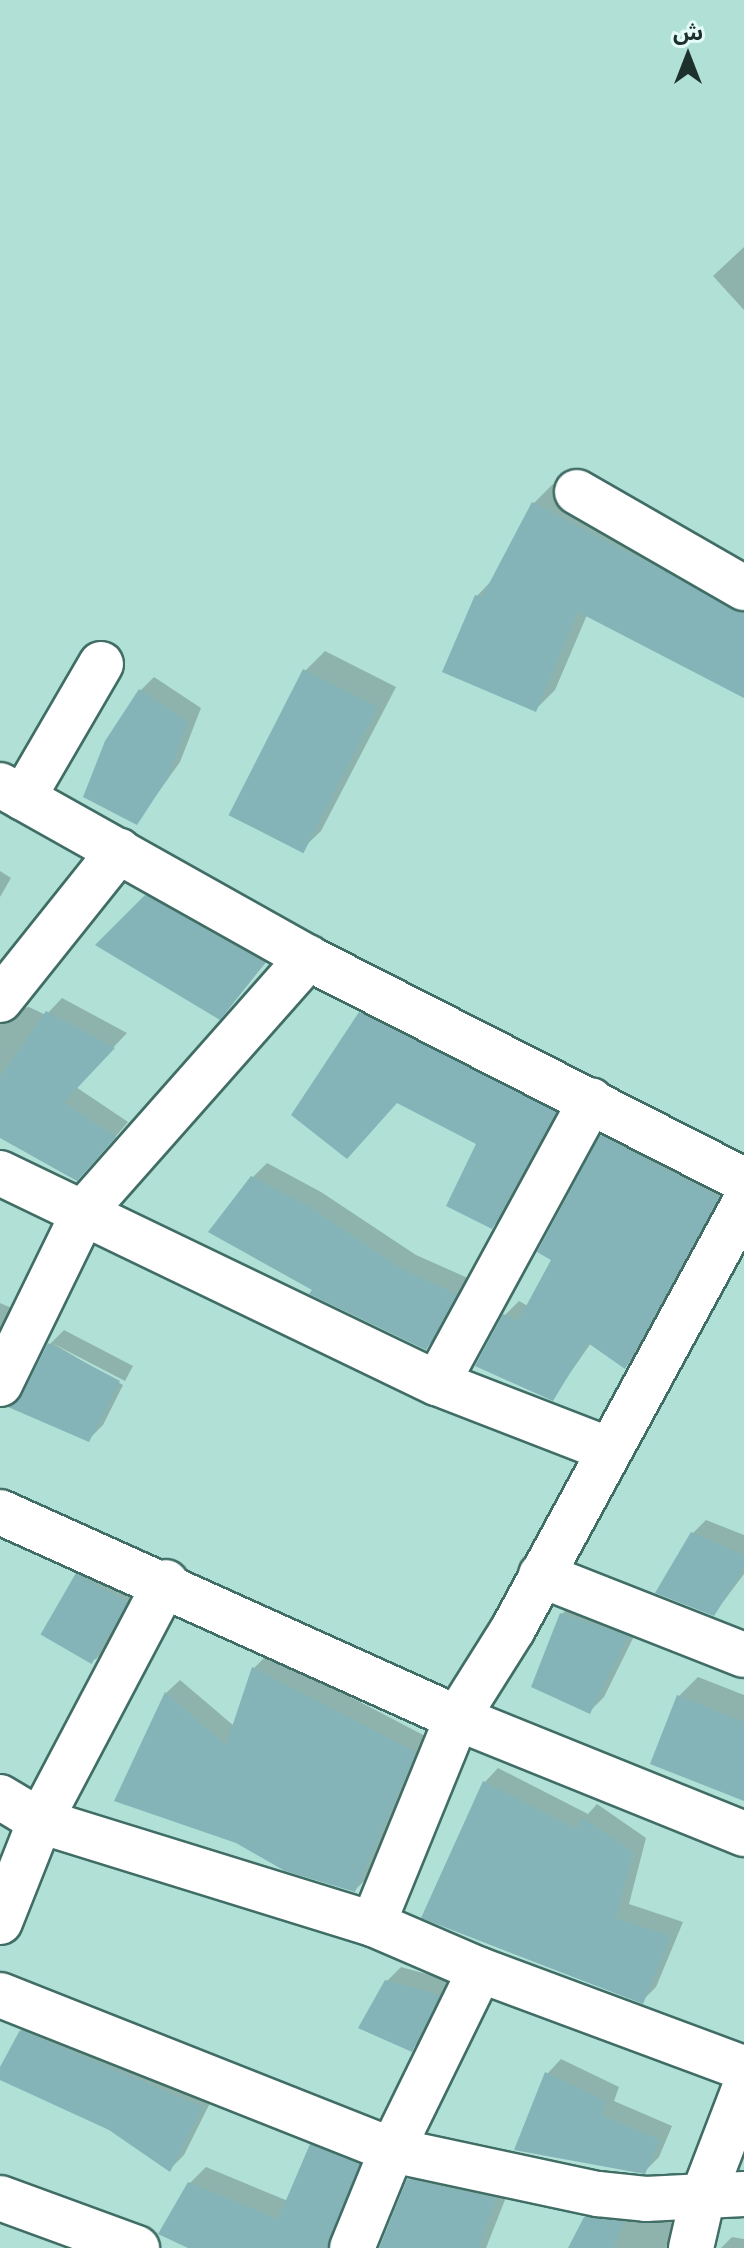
<!DOCTYPE html>
<meta charset="utf-8">
<style>
body{margin:0}
#map{position:relative;width:744px;height:2248px;overflow:hidden;background:#b1e0d7;font-family:Manrope,"Noto Sans Arabic",sans-serif}
div>[style]{position:absolute}
.shadow>*{inset:0;background:#0003}
.building>*{inset:0;background:#84b4b8;transform-origin:0 0}
.roads{filter:drop-shadow(2px 0 #406d65) drop-shadow(-2px 0 #406d65) drop-shadow(0 2px #406d65) drop-shadow(0 -2px #406d65)}
.minor>*{height:44px;margin:-22px;padding:0 22px;transform-origin:22px;border-radius:22px;background:#fff}
span{translate:-50% -50%;white-space:nowrap;text-align:center;line-height:1.15;-webkit-text-stroke:6px #e4fcf7;paint-order:stroke}
.north{position:absolute;left:648px;top:16px;width:80px;height:80px;-webkit-text-stroke:6px #e4fcf7;paint-order:stroke;rotate:0deg;font-size:22px;font-weight:700;line-height:32px;text-align:center;color:#1d302c}
.north::after{content:'';display:block;margin:auto;width:28px;height:36px;background:#1d302c;clip-path:polygon(50% 0,100% 100%,50% 72%,0 100%)}
</style>
<div id="map">
<div class="shadow">
<i style="clip-path:polygon(744px 247px,744px 310px,713px 276px)"></i>
<i style="clip-path:polygon(553px 484px,744px 587px,744px 696px,587px 615px,555px 690px,536px 709px,477px 596px,494px 578px,534px 503px)"></i>
<i style="clip-path:polygon(325px 651px,396px 687px,321px 831px,301px 850px,305px 671px)"></i>
<i style="clip-path:polygon(154px 677px,201px 708px,180px 762px,137px 822px,140px 691px)"></i>
<i style="clip-path:polygon(0 871px,11px 878px,0 897px)"></i>
<i style="clip-path:polygon(161px 882px,278px 948px,220px 1017px,99px 945px)"></i>
<i style="clip-path:polygon(62px 998px,127px 1033px,76px 1087px,128px 1122px,91px 1165px,0 1137px,0 1006px,11px 1011px,29px 1007px,46px 1015px)"></i>
<i style="clip-path:polygon(375px 999px,568px 1098px,506px 1213px,492px 1227px,479px 1144px,398px 1101px,361px 1013px)"></i>
<i style="clip-path:polygon(616px 1122px,731px 1183px,639px 1353px,625px 1367px,591px 1343px,552px 1399px,504px 1316px,519px 1301px,528px 1306px,554px 1259px,602px 1136px)"></i>
<i style="clip-path:polygon(267px 1163px,321px 1192px,416px 1255px,470px 1279px,440px 1334px,426px 1348px,314px 1289px,253px 1177px)"></i>
<i style="clip-path:polygon(0 1303px,14px 1309px,0 1343px)"></i>
<i style="clip-path:polygon(64px 1330px,133px 1366px,125px 1381px,52px 1343px,123px 1385px,103px 1425px,88px 1440px,26px 1392px,50px 1344px)"></i>
<i style="clip-path:polygon(706px 1520px,744px 1535px,744px 1574px,714px 1614px,692px 1534px)"></i>
<i style="clip-path:polygon(91px 1561px,139px 1589px,109px 1646px,95px 1660px,77px 1575px)"></i>
<i style="clip-path:polygon(576px 1600px,641px 1622px,604px 1697px,590px 1711px,562px 1614px)"></i>
<i style="clip-path:polygon(268px 1654px,429px 1738px,369px 1876px,355px 1890px,166px 1693px,180px 1680px,234px 1726px,254px 1668px)"></i>
<i style="clip-path:polygon(698px 1677px,744px 1695px,744px 1799px,679px 1696px)"></i>
<i style="clip-path:polygon(498px 1768px,588px 1814px,597px 1804px,646px 1838px,629px 1904px,683px 1922px,656px 1987px,642px 2001px,484px 1783px)"></i>
<i style="clip-path:polygon(401px 1967px,452px 1981px,426px 2035px,412px 2049px,386px 1982px)"></i>
<i style="clip-path:polygon(35px 2017px,215px 2093px,184px 2155px,170px 2169px,110px 2128px,0 2078px,21px 2031px)"></i>
<i style="clip-path:polygon(561px 2059px,619px 2087px,614px 2101px,672px 2126px,659px 2157px,644px 2172px,547px 2074px)"></i>
<i style="clip-path:polygon(328px 2129px,374px 2148px,349px 2248px,193px 2248px,190px 2183px,206px 2167px,288px 2201px,312px 2146px)"></i>
<i style="clip-path:polygon(425px 2164px,512px 2182px,486px 2248px,381px 2248px,409px 2181px)"></i>
<i style="clip-path:polygon(600px 2203px,681px 2225px,688px 2248px,570px 2248px,585px 2218px)"></i>
<i style="clip-path:polygon(732px 2237px,744px 2239px,744px 2248px,721px 2248px)"></i>
</div>
<div class="building">
<i style="clip-path:polygon(532px 502px,744px 613px,744px 698px,578px 612px,536px 712px,442px 672px,475px 595px,482px 597px)"></i>
<i style="left:303px;top:669px;width:84px;height:164px;rotate:27deg"></i>
<i style="clip-path:polygon(139px 689px,188px 722px,167px 779px,137px 825px,83px 797px,105px 741px)"></i>
<i style="clip-path:polygon(145px 895px,265px 963px,220px 1020px,95px 945px)"></i>
<i style="clip-path:polygon(46px 1011px,115px 1048px,64px 1102px,116px 1137px,77px 1181px,0 1138px,0 1077px)"></i>
<i style="clip-path:polygon(359px 1012px,556px 1112px,492px 1229px,446px 1206px,476px 1144px,397px 1103px,347px 1159px,291px 1115px)"></i>
<i style="clip-path:polygon(600px 1135px,719px 1197px,625px 1369px,588px 1343px,553px 1401px,475px 1366px,503px 1314px,518px 1321px,551px 1260px,537px 1252px)"></i>
<i style="clip-path:polygon(251px 1176px,307px 1205px,402px 1269px,457px 1294px,426px 1350px,309px 1294px,312px 1290px,208px 1232px)"></i>
<i style="clip-path:polygon(48px 1343px,120px 1381px,89px 1442px,8px 1407px,22px 1395px)"></i>
<i style="clip-path:polygon(691px 1532px,744px 1555px,744px 1568px,714px 1616px,655px 1593px)"></i>
<i style="left:76px;top:1573px;width:59px;height:71px;rotate:30deg"></i>
<i style="clip-path:polygon(560px 1613px,628px 1636px,590px 1714px,531px 1687px)"></i>
<i style="clip-path:polygon(252px 1667px,416px 1752px,355px 1892px,285px 1871px,236px 1843px,114px 1801px,165px 1692px,226px 1745px)"></i>
<i style="clip-path:polygon(677px 1695px,744px 1722px,744px 1801px,650px 1764px)"></i>
<i style="clip-path:polygon(483px 1781px,577px 1829px,582px 1817px,633px 1852px,616px 1918px,671px 1936px,643px 2004px,421px 1918px)"></i>
<i style="clip-path:polygon(385px 1980px,440px 1995px,412px 2052px,358px 2028px)"></i>
<i style="clip-path:polygon(20px 2030px,203px 2107px,170px 2172px,109px 2130px,0 2080px,0 2067px)"></i>
<i style="clip-path:polygon(545px 2072px,606px 2101px,602px 2115px,660px 2140px,645px 2174px,514px 2150px)"></i>
<i style="clip-path:polygon(310px 2144px,359px 2164px,328px 2248px,188px 2248px,158px 2234px,188px 2182px,278px 2219px)"></i>
<i style="clip-path:polygon(407px 2179px,497px 2198px,478px 2248px,379px 2248px)"></i>
<i style="clip-path:polygon(584px 2217px,624px 2222px,613px 2248px,568px 2248px)"></i>
</div>
<div class="roads">
<div class="minor">
<i style="left:577px;top:492px;width:193px;rotate:29.9deg"></i>
<i style="left:0;top:785px;width:353px;rotate:29.3deg"></i>
<i style="left:308px;top:958px;width:489px;rotate:27deg"></i>
<i style="left:23px;top:798px;width:155px;rotate:-59.8deg"></i>
<i style="left:0;top:1000px;width:191px;rotate:-51.4deg"></i>
<i style="left:0;top:1173px;width:485px;rotate:25.7deg"></i>
<i style="left:437px;top:1383px;width:182px;rotate:21.2deg"></i>
<i style="left:437px;top:1383px;width:322px;rotate:-61.4deg"></i>
<i style="left:0;top:1384px;width:194px;rotate:-64deg"></i>
<i style="left:85px;top:1210px;width:337px;rotate:-48.5deg"></i>
<i style="left:0;top:1512px;width:501px;rotate:24.26deg"></i>
<i style="left:457px;top:1718px;width:310px;rotate:22deg"></i>
<i style="left:541px;top:1575px;width:218px;rotate:21.5deg"></i>
<i style="left:0;top:1797px;width:47px;rotate:31deg"></i>
<i style="left:40px;top:1821px;width:349px;rotate:17.2deg"></i>
<i style="left:373px;top:1924px;width:116px;rotate:23.3deg"></i>
<i style="left:480px;top:1970px;width:282px;rotate:20.4deg"></i>
<i style="left:0;top:1922px;width:109px;rotate:-68.4deg"></i>
<i style="left:40px;top:1821px;width:270px;rotate:-62.2deg"></i>
<i style="left:373px;top:1924px;width:222px;rotate:-67.8deg"></i>
<i style="left:457px;top:1718px;width:105px;rotate:-57.8deg"></i>
<i style="left:513px;top:1629px;width:485px;rotate:-61.5deg"></i>
<i style="left:0;top:1995px;width:422px;rotate:21.6deg"></i>
<i style="left:392px;top:2150px;width:211px;rotate:12.1deg"></i>
<i style="left:598px;top:2194px;width:48px;rotate:5.9deg"></i>
<i style="left:646px;top:2199px;width:98px;rotate:-2.9deg"></i>
<i style="left:0;top:2198px;width:146px;rotate:20.1deg"></i>
<i style="left:352px;top:2248px;width:106px;rotate:-67.8deg"></i>
<i style="left:392px;top:2150px;width:200px;rotate:-63.9deg"></i>
<i style="left:691px;top:2248px;width:53px;rotate:-77deg"></i>
<i style="left:703px;top:2196px;width:115px;rotate:-69deg"></i>
</div>
</div>
<div class="north">ش</div>
</div>
